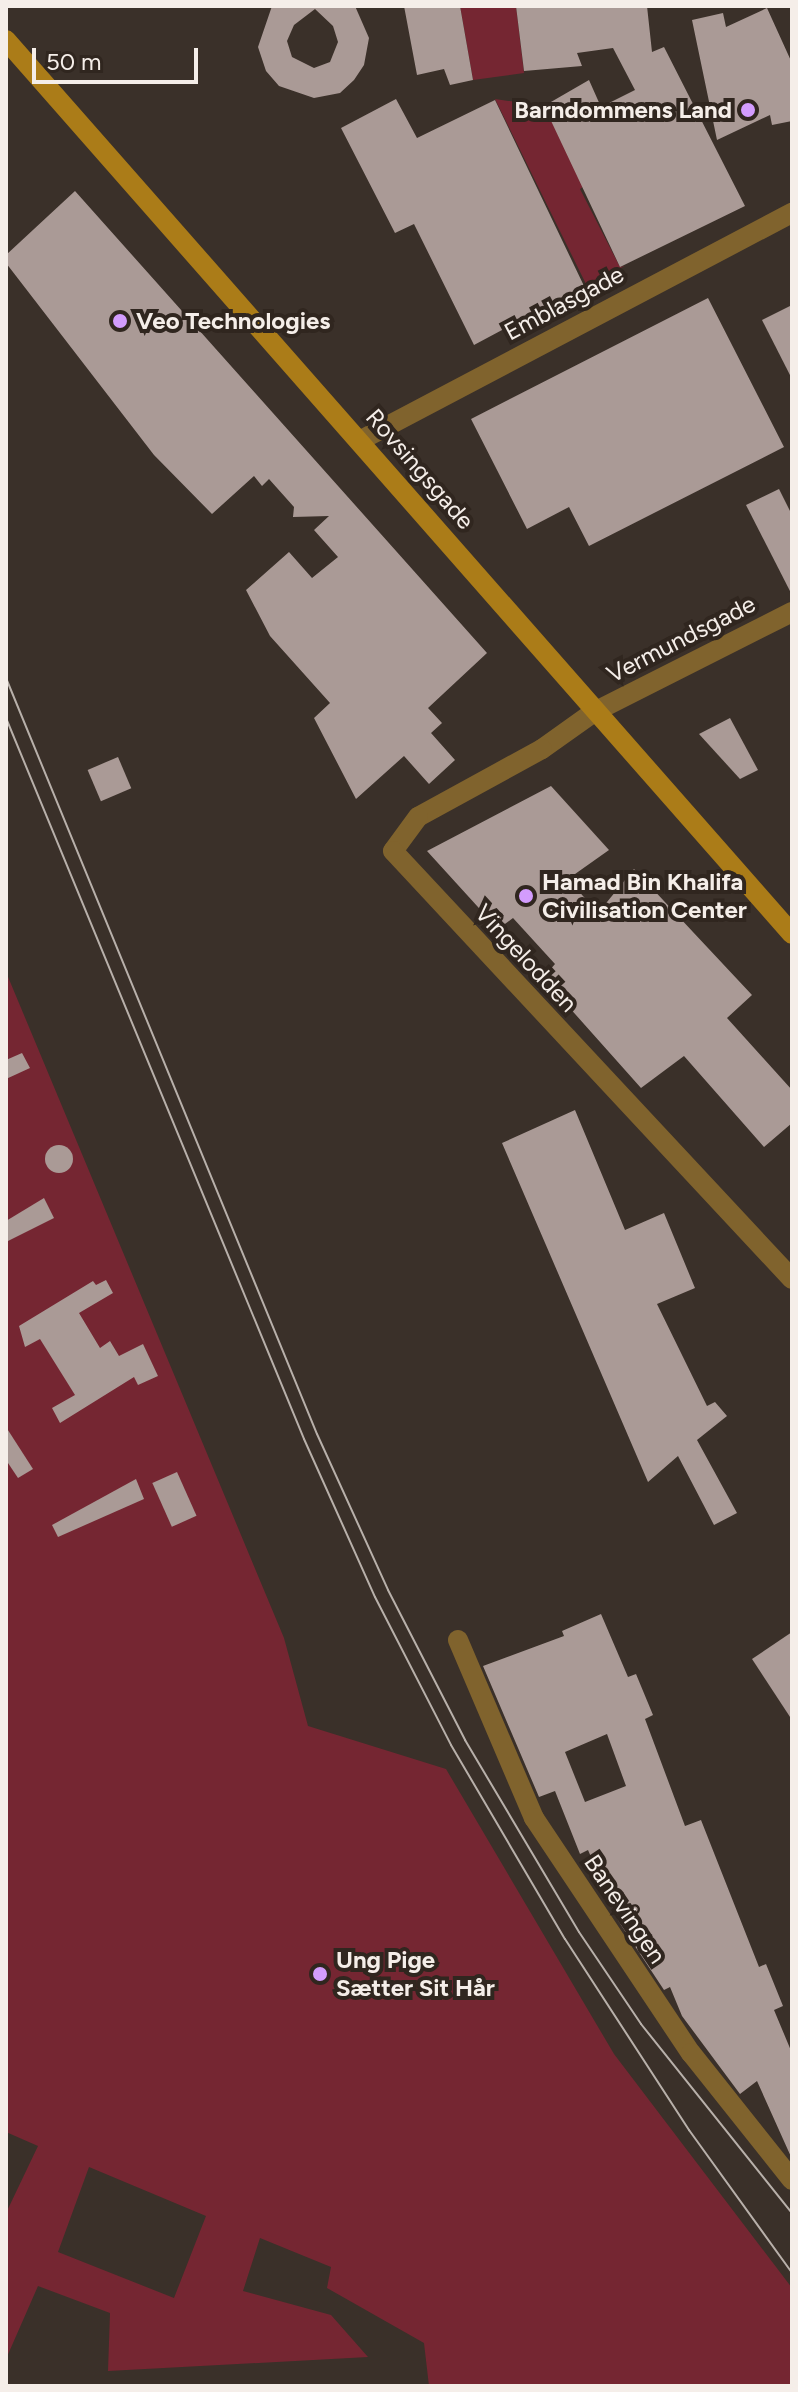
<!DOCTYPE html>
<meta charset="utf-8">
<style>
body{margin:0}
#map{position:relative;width:798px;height:2392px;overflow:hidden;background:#3a3029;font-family:Figtree,sans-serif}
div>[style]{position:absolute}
.green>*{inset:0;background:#752632}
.building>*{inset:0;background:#aa9a96;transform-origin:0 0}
.round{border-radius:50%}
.street>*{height:20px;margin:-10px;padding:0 10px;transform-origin:10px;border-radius:10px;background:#80632d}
.secondary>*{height:20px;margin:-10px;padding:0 10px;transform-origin:10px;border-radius:10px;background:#ab7c18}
.tram>*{height:2px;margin:-1px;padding:0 1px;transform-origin:1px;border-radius:1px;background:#b8b0aa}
.dots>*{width:22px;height:22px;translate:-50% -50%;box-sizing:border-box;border:4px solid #30261f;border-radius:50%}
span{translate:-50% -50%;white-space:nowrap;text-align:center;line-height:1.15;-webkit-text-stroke:8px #30261f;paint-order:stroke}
.poi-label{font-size:24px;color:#f5eee9;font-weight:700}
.right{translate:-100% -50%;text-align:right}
.left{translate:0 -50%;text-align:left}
.street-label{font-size:24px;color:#f5eee9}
.frame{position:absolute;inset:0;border:8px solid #f5eee9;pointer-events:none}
.scale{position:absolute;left:32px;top:48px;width:166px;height:36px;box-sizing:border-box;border:4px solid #f5eee9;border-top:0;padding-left:10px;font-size:24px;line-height:28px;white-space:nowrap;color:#f5eee9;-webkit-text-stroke:6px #30261f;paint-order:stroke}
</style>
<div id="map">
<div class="green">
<i style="clip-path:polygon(460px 6px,516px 6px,524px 73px,473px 80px)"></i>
<i style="clip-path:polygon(495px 99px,544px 106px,584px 186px,580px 189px,620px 267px,625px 266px,586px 284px)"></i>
<i style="clip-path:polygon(evenodd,6px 972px,284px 1638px,308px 1726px,446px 1769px,614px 2054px,792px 2288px,792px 2386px,429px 2386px,424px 2343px,327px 2288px,331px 2267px,260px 2238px,243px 2291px,331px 2315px,368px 2357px,108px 2371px,110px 2313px,38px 2286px,6px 2359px,6px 2213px,38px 2146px,6px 2132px,6px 972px,89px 2167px,206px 2216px,174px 2298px,58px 2252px,89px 2167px)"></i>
</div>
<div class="building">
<i style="clip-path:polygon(evenodd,272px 6px,355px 6px,369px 38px,364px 65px,354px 80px,340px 93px,314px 98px,279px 86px,266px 71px,258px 47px,272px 6px,315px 9px,333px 26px,338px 42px,330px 62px,314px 68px,292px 57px,287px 41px,294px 25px,315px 9px)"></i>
<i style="clip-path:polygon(404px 6px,460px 6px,473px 80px,450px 85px,444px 69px,417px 75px)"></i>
<i style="clip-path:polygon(516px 6px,647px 6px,652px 52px,664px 47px,745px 206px,620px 267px,544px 106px,589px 80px,601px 107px,635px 90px,613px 48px,577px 53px,582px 66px,524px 71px)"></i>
<i style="clip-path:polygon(767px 8px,792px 63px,792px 121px,772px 125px,770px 115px,717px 140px,692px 20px,723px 13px,726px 27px)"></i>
<i style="clip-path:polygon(396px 99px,417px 138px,495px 100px,584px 286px,474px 345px,414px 224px,395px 233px,341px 128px)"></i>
<i style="clip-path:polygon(75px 191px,487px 653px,428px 708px,442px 723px,431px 733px,455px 760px,429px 784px,404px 756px,356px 799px,314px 718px,330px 703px,270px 636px,246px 590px,289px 552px,312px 578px,338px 557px,314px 530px,329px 516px,293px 517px,294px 507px,269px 479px,262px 486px,254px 476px,212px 514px,154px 455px,6px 263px,6px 255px)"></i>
<i style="clip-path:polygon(708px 298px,784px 447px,589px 546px,569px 507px,527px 529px,471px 419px)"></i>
<i style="clip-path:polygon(792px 305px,792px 379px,762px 320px)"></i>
<i style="clip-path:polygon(779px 489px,792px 515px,792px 595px,746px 505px)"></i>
<i style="clip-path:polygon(730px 718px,758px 770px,740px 779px,699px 734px)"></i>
<i style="left:118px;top:757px;width:34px;height:33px;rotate:67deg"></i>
<i style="clip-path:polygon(551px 786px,609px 850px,568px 879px,598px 913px,634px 869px,752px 995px,727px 1018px,792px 1090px,792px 1123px,764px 1147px,684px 1056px,641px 1088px,543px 978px,555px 964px,513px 918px,498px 929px,427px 851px)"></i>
<i style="clip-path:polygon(22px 1053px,30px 1068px,6px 1079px,6px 1060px)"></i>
<i style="clip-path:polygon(575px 1110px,625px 1230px,664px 1213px,695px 1288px,657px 1304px,707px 1406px,715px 1402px,727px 1416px,697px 1440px,737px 1513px,714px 1525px,678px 1456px,648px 1482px,502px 1143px)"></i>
<i class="round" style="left:45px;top:1145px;width:28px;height:28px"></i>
<i style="clip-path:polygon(44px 1198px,54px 1218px,6px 1242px,6px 1221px)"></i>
<i style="clip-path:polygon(106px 1280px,113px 1293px,79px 1313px,100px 1348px,110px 1341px,119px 1356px,143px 1344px,158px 1376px,138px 1385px,134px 1377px,60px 1423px,52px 1408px,75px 1395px,40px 1339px,25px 1347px,19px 1326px,93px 1281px,96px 1285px)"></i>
<i style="clip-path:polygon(6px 1427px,33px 1469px,18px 1478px,6px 1460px)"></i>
<i style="left:177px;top:1472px;width:48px;height:27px;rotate:66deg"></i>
<i style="clip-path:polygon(136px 1479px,144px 1499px,58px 1537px,52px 1525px)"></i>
<i style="clip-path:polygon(evenodd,601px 1614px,628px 1677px,636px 1674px,653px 1715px,645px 1719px,685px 1826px,701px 1820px,759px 1967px,766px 1964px,783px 2006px,774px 2010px,792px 2053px,792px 2159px,757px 2081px,740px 2094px,682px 2016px,670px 1987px,664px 1990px,619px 1922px,588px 1850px,580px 1854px,555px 1791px,539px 1797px,483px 1666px,564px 1636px,562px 1631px,601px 1614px,607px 1734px,626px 1786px,585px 1802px,565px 1752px,607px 1734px)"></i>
<i style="clip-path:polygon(792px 1632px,792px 1720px,752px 1659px)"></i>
</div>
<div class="street">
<i style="left:361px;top:440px;width:487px;rotate:-27.8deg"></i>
<i style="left:792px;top:612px;width:222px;rotate:153.2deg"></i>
<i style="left:594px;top:712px;width:64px;rotate:144.6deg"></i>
<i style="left:542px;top:749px;width:141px;rotate:151.3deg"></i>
<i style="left:418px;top:817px;width:42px;rotate:126.3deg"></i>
<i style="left:393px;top:851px;width:585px;rotate:47.01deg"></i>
<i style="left:458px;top:1640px;width:194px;rotate:66.9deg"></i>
<i style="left:534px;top:1818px;width:283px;rotate:56.3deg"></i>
<i style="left:691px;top:2053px;width:162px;rotate:51.5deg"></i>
</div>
<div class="secondary">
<i style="left:6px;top:40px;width:1190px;rotate:48.68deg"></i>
</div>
<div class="tram">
<i style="left:6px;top:678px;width:817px;rotate:67.64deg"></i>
<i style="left:317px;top:1434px;width:171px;rotate:65.5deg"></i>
<i style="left:388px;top:1590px;width:169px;rotate:62.8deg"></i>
<i style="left:465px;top:1740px;width:223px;rotate:59.3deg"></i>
<i style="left:579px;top:1932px;width:111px;rotate:56deg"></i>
<i style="left:641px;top:2024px;width:242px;rotate:51.4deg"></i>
<i style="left:6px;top:718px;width:780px;rotate:67.54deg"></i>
<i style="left:304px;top:1439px;width:173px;rotate:65.8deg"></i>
<i style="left:375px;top:1597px;width:166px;rotate:62.8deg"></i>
<i style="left:451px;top:1745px;width:225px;rotate:59.6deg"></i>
<i style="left:565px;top:1939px;width:228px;rotate:57deg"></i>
<i style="left:689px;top:2130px;width:176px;rotate:54.2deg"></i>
</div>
<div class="dots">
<i style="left:748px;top:110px;background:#d39cfd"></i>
<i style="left:120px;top:321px;background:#d39cfd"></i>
<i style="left:526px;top:896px;background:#d39cfd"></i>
<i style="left:320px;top:1974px;background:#d39cfd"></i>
</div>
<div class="poi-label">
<span class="right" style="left:732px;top:110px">Barndommens Land</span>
<span class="left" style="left:136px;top:321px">Veo Technologies</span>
<span class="left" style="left:542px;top:896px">Hamad Bin Khalifa<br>Civilisation Center</span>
<span class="left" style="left:336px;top:1974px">Ung Pige<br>Sætter Sit Hår</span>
</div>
<div class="street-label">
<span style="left:564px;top:303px;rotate:-28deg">Emblasgade</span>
<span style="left:420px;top:469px;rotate:49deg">Rovsingsgade</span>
<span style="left:681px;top:639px;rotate:-27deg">Vermundsgade</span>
<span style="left:526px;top:958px;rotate:47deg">Vingelodden</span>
<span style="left:625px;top:1909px;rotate:56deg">Banevingen</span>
</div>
<div class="frame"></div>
<div class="scale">50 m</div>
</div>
